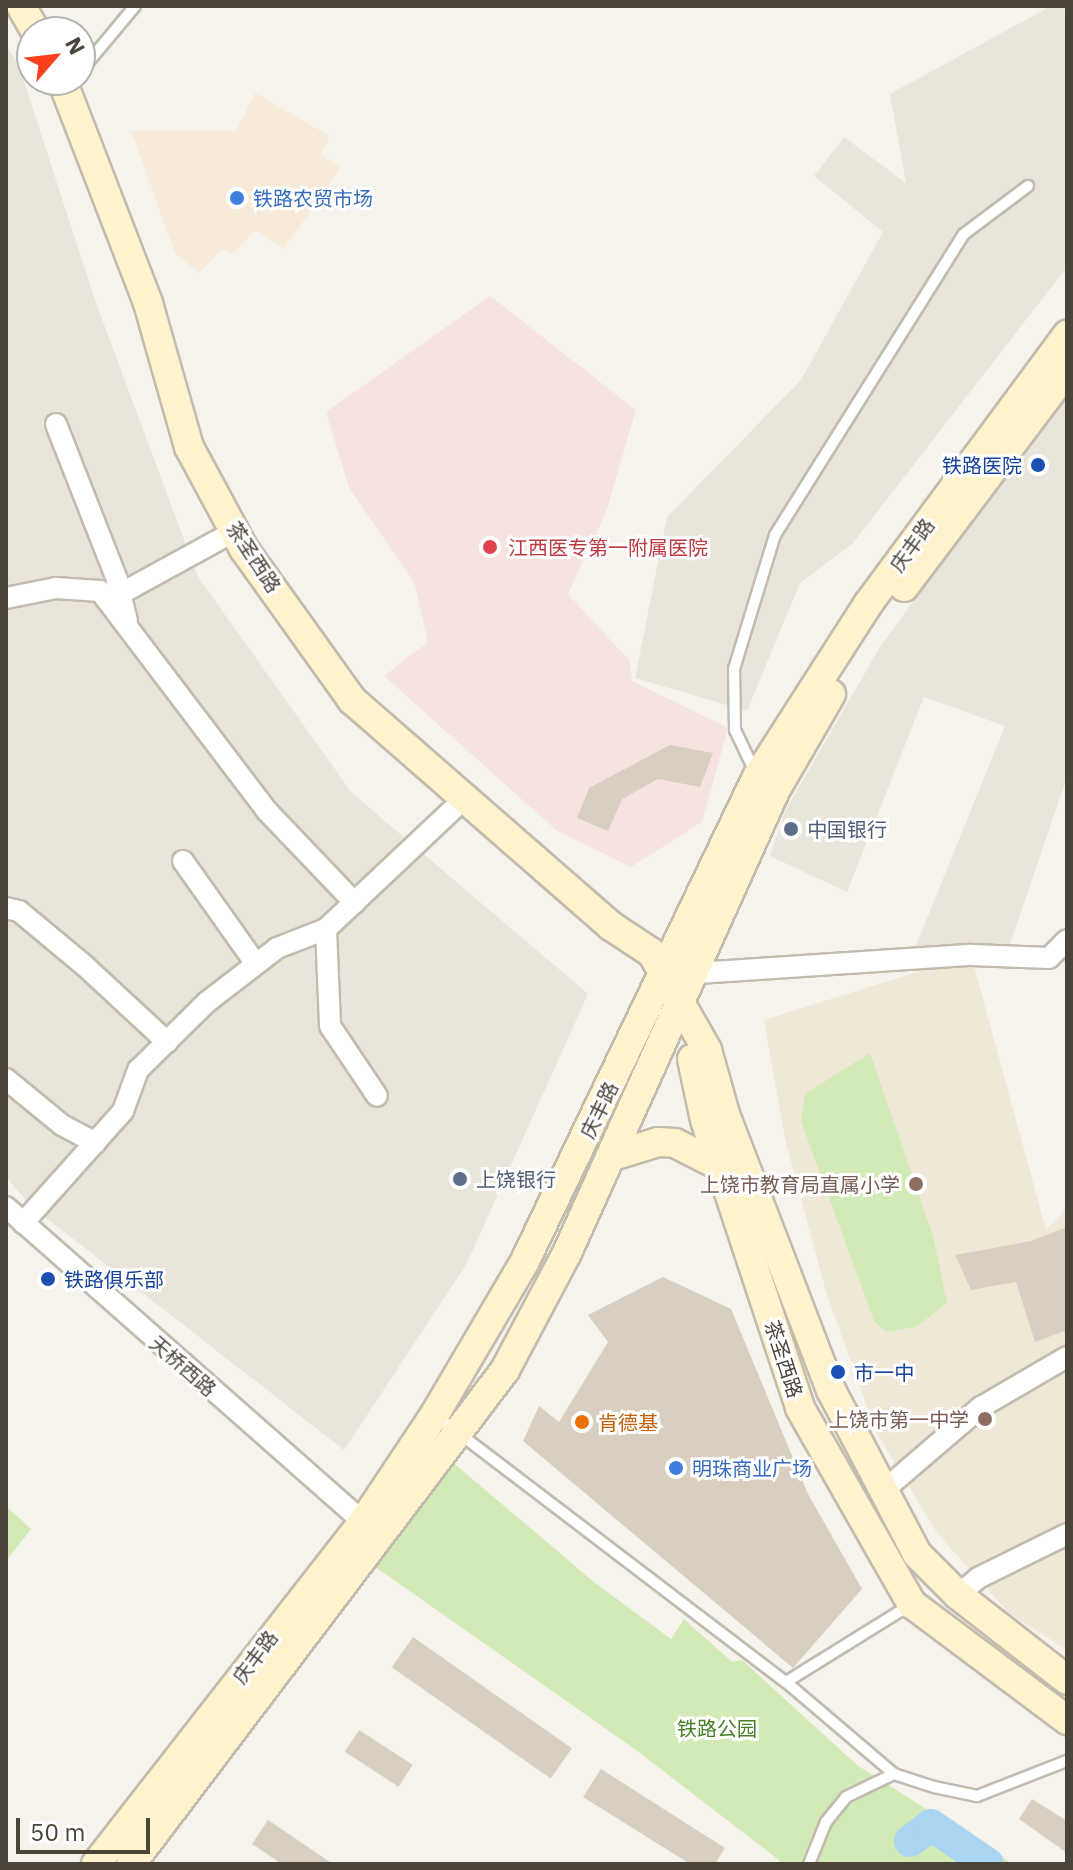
<!DOCTYPE html>
<meta charset="utf-8">
<style>
body{margin:0}
#map{position:relative;width:1073px;height:1870px;overflow:hidden;background:#f6f3ec;font-family:"IBM Plex Sans","Noto Sans SC",sans-serif}
div>[style]{position:absolute}
.residential>*{inset:0;background:#eae5da}
.commercial>*{inset:0;background:#f7ead8}
.education>*{inset:0;background:#efe8d6}
.medical>*{inset:0;background:#f6e3e0}
.green>*{inset:0;background:#d2eab5}
.river>*{height:32px;margin:-16px;padding:0 16px;transform-origin:16px;border-radius:16px;background:#a9d4f2}
.building>*{inset:0;background:#d8cfc1;transform-origin:0 0}
.roads{filter:drop-shadow(2px 0 #c2bbae) drop-shadow(-2px 0 #c2bbae) drop-shadow(0 2px #c2bbae) drop-shadow(0 -2px #c2bbae)}
.lane>*{height:10px;margin:-5px;padding:0 5px;transform-origin:5px;border-radius:5px;background:#fff}
.street>*{height:20px;margin:-10px;padding:0 10px;transform-origin:10px;border-radius:10px;background:#fff}
.secondary>*{height:28px;margin:-14px;padding:0 14px;transform-origin:14px;border-radius:14px;background:#fff3cd}
.dots>*{width:22px;height:22px;translate:-50% -50%;box-sizing:border-box;border:4px solid #fff;border-radius:50%}
span{translate:-50% -50%;white-space:nowrap;text-align:center;line-height:1.15;-webkit-text-stroke:6px #fff;paint-order:stroke}
.shop-label{font-size:20px;color:#366cbe}
.left{translate:0 -50%;text-align:left}
.transit-label{font-size:20px;color:#164399}
.right{translate:-100% -50%;text-align:right}
.street-label{font-size:20px;color:#4b4439}
.health-label{font-size:20px;color:#be3a42}
.service-label{font-size:20px;color:#4e5e75}
.education-label{font-size:20px;color:#785e54}
.food-label{font-size:20px;color:#c56008}
.park-label{font-size:20px;color:#4a7f2a}
.frame{position:absolute;inset:0;border:8px solid #4b4439;pointer-events:none}
.north{position:absolute;left:16px;top:16px;width:80px;height:80px;box-sizing:border-box;background:#fff;border:2px solid #b7b4b0;border-radius:50%;rotate:62deg;font-size:22px;font-weight:700;line-height:32px;text-align:center;color:#4b4439}
.north::after{content:'';display:block;margin:auto;width:28px;height:36px;background:#fc3f1d;clip-path:polygon(50% 0,100% 100%,50% 72%,0 100%)}
.scale{position:absolute;left:16px;top:1818px;width:134px;height:36px;box-sizing:border-box;border:4px solid #4b4439;border-top:0;padding-left:10px;font-size:24px;line-height:28px;white-space:nowrap;color:#4b4439;-webkit-text-stroke:6px #fff;paint-order:stroke}
</style>
<div id="map">
<div class="residential">
<i style="clip-path:polygon(1051px 6px,1062px 6px,1067px 13px,1067px 267px,853px 543px,800px 583px,747px 711px,635px 678px,667px 517px,801px 380px,883px 232px,814px 176px,844px 137px,906px 183px,890px 94px)"></i>
<i style="clip-path:polygon(6px 45px,19px 66px,96px 303px,198px 577px,352px 793px,588px 994px,466px 1265px,344px 1450px,31px 1206px,6px 1177px)"></i>
<i style="clip-path:polygon(1067px 389px,1067px 777px,1010px 944px,915px 948px,1005px 726px,924px 697px,847px 892px,770px 856px,785px 811px,880px 647px)"></i>
</div>
<div class="commercial">
<i style="clip-path:polygon(255px 93px,330px 136px,321px 155px,341px 167px,284px 249px,255px 230px,233px 254px,222px 249px,199px 273px,175px 253px,131px 131px,236px 131px)"></i>
</div>
<div class="education">
<i style="clip-path:polygon(971px 955px,1046px 1230px,1067px 1208px,1067px 1650px,1009px 1613px,937px 1533px,876px 1432px,826px 1292px,785px 1139px,764px 1020px)"></i>
</div>
<div class="medical">
<i style="clip-path:polygon(490px 296px,636px 410px,606px 512px,568px 594px,630px 661px,632px 681px,728px 728px,702px 822px,631px 867px,556px 830px,384px 676px,428px 642px,414px 582px,349px 488px,326px 412px)"></i>
</div>
<div class="green">
<i style="clip-path:polygon(870px 1053px,933px 1236px,947px 1303px,916px 1327px,886px 1332px,874px 1321px,801px 1121px,805px 1094px)"></i>
<i style="clip-path:polygon(450px 1460px,594px 1582px,671px 1639px,684px 1619px,732px 1662px,742px 1660px,857px 1765px,1013px 1864px,784px 1864px,636px 1750px,374px 1566px)"></i>
<i style="clip-path:polygon(6px 1506px,31px 1529px,6px 1561px)"></i>
</div>
<div class="river">
<i style="left:910px;top:1841px;width:26px;rotate:-37deg"></i>
<i style="left:931px;top:1825px;width:69px;rotate:34.4deg"></i>
</div>
<div class="building">
<i style="clip-path:polygon(670px 745px,713px 753px,700px 787px,658px 779px,622px 799px,608px 831px,577px 818px,589px 788px)"></i>
<i style="clip-path:polygon(1067px 1227px,1067px 1330px,1035px 1342px,1016px 1282px,971px 1290px,955px 1255px,1031px 1241px)"></i>
<i style="clip-path:polygon(663px 1277px,731px 1309px,808px 1494px,862px 1589px,793px 1668px,523px 1441px,539px 1406px,559px 1422px,608px 1342px,588px 1315px)"></i>
<i style="left:413px;top:1637px;width:194px;height:37px;rotate:35deg"></i>
<i style="left:359px;top:1730px;width:64px;height:26px;rotate:33deg"></i>
<i style="clip-path:polygon(601px 1769px,725px 1848px,715px 1864px,690px 1864px,583px 1797px)"></i>
<i style="clip-path:polygon(1032px 1799px,1067px 1821px,1067px 1853px,1019px 1819px)"></i>
<i style="clip-path:polygon(268px 1820px,333px 1864px,282px 1864px,252px 1844px)"></i>
</div>
<div class="roads">
<div class="lane">
<i style="left:80px;top:72px;width:86px;rotate:-50.2deg"></i>
<i style="left:756px;top:774px;width:49px;rotate:-115.5deg"></i>
<i style="left:735px;top:730px;width:61px;rotate:-90.9deg"></i>
<i style="left:734px;top:669px;width:140px;rotate:-73deg"></i>
<i style="left:775px;top:535px;width:355px;rotate:-57.9deg"></i>
<i style="left:964px;top:234px;width:80px;rotate:-36.9deg"></i>
<i style="left:435px;top:1415px;width:441px;rotate:37.3deg"></i>
<i style="left:786px;top:1682px;width:146px;rotate:-31.8deg"></i>
<i style="left:786px;top:1682px;width:142px;rotate:40.4deg"></i>
<i style="left:894px;top:1774px;width:42px;rotate:18deg"></i>
<i style="left:934px;top:1787px;width:44px;rotate:11.8deg"></i>
<i style="left:977px;top:1796px;width:97px;rotate:-21.3deg"></i>
<i style="left:809px;top:1864px;width:45px;rotate:-68deg"></i>
<i style="left:826px;top:1822px;width:32px;rotate:-51deg"></i>
<i style="left:846px;top:1797px;width:53px;rotate:-25.6deg"></i>
</div>
<div class="street">
<i style="left:56px;top:424px;width:168px;rotate:68.6deg"></i>
<i style="left:117px;top:580px;width:42px;rotate:76.3deg"></i>
<i style="left:120px;top:594px;width:131px;rotate:-28.7deg"></i>
<i style="left:6px;top:598px;width:51px;rotate:-11.3deg"></i>
<i style="left:56px;top:588px;width:44px;rotate:3.9deg"></i>
<i style="left:100px;top:591px;width:276px;rotate:52.8deg"></i>
<i style="left:267px;top:811px;width:127px;rotate:46.3deg"></i>
<i style="left:183px;top:861px;width:126px;rotate:54.7deg"></i>
<i style="left:6px;top:908px;width:13px;rotate:13deg"></i>
<i style="left:19px;top:911px;width:86px;rotate:39.8deg"></i>
<i style="left:85px;top:966px;width:112px;rotate:42.8deg"></i>
<i style="left:326px;top:929px;width:97px;rotate:87.6deg"></i>
<i style="left:330px;top:1026px;width:84px;rotate:56.1deg"></i>
<i style="left:683px;top:974px;width:289px;rotate:-3.8deg"></i>
<i style="left:971px;top:955px;width:78px;rotate:2.2deg"></i>
<i style="left:1049px;top:958px;width:25px;rotate:-45deg"></i>
<i style="left:6px;top:1079px;width:72px;rotate:39.4deg"></i>
<i style="left:62px;top:1125px;width:38px;rotate:28deg"></i>
<i style="left:6px;top:1207px;width:476px;rotate:41.4deg"></i>
<i style="left:23px;top:1223px;width:150px;rotate:-48.2deg"></i>
<i style="left:123px;top:1111px;width:44px;rotate:-69.9deg"></i>
<i style="left:138px;top:1070px;width:97px;rotate:-44.6deg"></i>
<i style="left:207px;top:1002px;width:88px;rotate:-37.6deg"></i>
<i style="left:277px;top:948px;width:53px;rotate:-21.2deg"></i>
<i style="left:326px;top:929px;width:190px;rotate:-43.3deg"></i>
<i style="left:884px;top:1490px;width:128px;rotate:-40.6deg"></i>
<i style="left:981px;top:1407px;width:99px;rotate:-30.2deg"></i>
<i style="left:958px;top:1595px;width:26px;rotate:-40deg"></i>
<i style="left:978px;top:1578px;width:99px;rotate:-26.3deg"></i>
</div>
<div class="secondary">
<i style="left:21px;top:6px;width:30px;rotate:60deg"></i>
<i style="left:62px;top:80px;width:239px;rotate:68.9deg"></i>
<i style="left:148px;top:303px;width:150px;rotate:74.1deg"></i>
<i style="left:189px;top:447px;width:116px;rotate:61.7deg"></i>
<i style="left:244px;top:549px;width:186px;rotate:54.4deg"></i>
<i style="left:352px;top:700px;width:344px;rotate:41.1deg"></i>
<i style="left:611px;top:926px;width:49px;rotate:33.4deg"></i>
<i style="left:652px;top:953px;width:112px;rotate:60.4deg"></i>
<i style="left:707px;top:1050px;width:66px;rotate:74.3deg"></i>
<i style="left:725px;top:1114px;width:296px;rotate:69deg"></i>
<i style="left:831px;top:1390px;width:185px;rotate:62.3deg"></i>
<i style="left:917px;top:1554px;width:58px;rotate:45deg"></i>
<i style="left:958px;top:1595px;width:138px;rotate:37.9deg"></i>
<i style="left:904px;top:587px;width:271px;rotate:-53deg"></i>
<i style="left:692px;top:1059px;width:62px;rotate:78deg"></i>
<i style="left:705px;top:1120px;width:303px;rotate:71.7deg"></i>
<i style="left:800px;top:1408px;width:226px;rotate:60.3deg"></i>
<i style="left:912px;top:1604px;width:194px;rotate:36.8deg"></i>
<i style="left:610px;top:1157px;width:50px;rotate:-17.4deg"></i>
<i style="left:658px;top:1142px;width:17px;rotate:3deg"></i>
<i style="left:675px;top:1143px;width:51px;rotate:27.1deg"></i>
<i style="left:96px;top:1864px;width:434px;rotate:-52deg"></i>
<i style="left:363px;top:1522px;width:130px;rotate:-56.3deg"></i>
<i style="left:435px;top:1414px;width:175px;rotate:-59.5deg"></i>
<i style="left:524px;top:1263px;width:539px;rotate:-64.39deg"></i>
<i style="left:757px;top:777px;width:206px;rotate:-57.3deg"></i>
<i style="left:868px;top:604px;width:335px;rotate:-53.5deg"></i>
<i style="left:131px;top:1864px;width:620px;rotate:-52.87deg"></i>
<i style="left:505px;top:1370px;width:132px;rotate:-62.1deg"></i>
<i style="left:567px;top:1253px;width:507px;rotate:-65.76deg"></i>
<i style="left:775px;top:791px;width:112px;rotate:-60deg"></i>
</div>
</div>
<div class="dots">
<i style="left:237px;top:198px;background:#3f7fe0"></i>
<i style="left:1038px;top:465px;background:#1a4fb4"></i>
<i style="left:490px;top:547px;background:#e0444e"></i>
<i style="left:791px;top:829px;background:#5c6f8a"></i>
<i style="left:460px;top:1179px;background:#5c6f8a"></i>
<i style="left:916px;top:1184px;background:#8d6e63"></i>
<i style="left:48px;top:1279px;background:#1a4fb4"></i>
<i style="left:838px;top:1372px;background:#1a4fb4"></i>
<i style="left:985px;top:1419px;background:#8d6e63"></i>
<i style="left:582px;top:1422px;background:#e8710a"></i>
<i style="left:676px;top:1468px;background:#3f7fe0"></i>
</div>
<div class="shop-label">
<span class="left" style="left:253px;top:198px">铁路农贸市场</span>
<span class="left" style="left:692px;top:1468px">明珠商业广场</span>
</div>
<div class="transit-label">
<span class="right" style="left:1022px;top:465px">铁路医院</span>
<span class="left" style="left:64px;top:1279px">铁路俱乐部</span>
<span class="left" style="left:854px;top:1372px">市一中</span>
</div>
<div class="street-label">
<span style="left:912px;top:545px;rotate:-54deg">庆丰路</span>
<span style="left:254px;top:557px;rotate:57deg">茶圣西路</span>
<span style="left:599px;top:1110px;rotate:-64deg">庆丰路</span>
<span style="left:784px;top:1359px;rotate:72deg">茶圣西路</span>
<span style="left:183px;top:1366px;rotate:41deg">天桥西路</span>
<span style="left:255px;top:1657px;rotate:-53deg">庆丰路</span>
</div>
<div class="health-label">
<span class="left" style="left:508px;top:547px">江西医专第一附属医院</span>
</div>
<div class="service-label">
<span class="left" style="left:807px;top:829px">中国银行</span>
<span class="left" style="left:476px;top:1179px">上饶银行</span>
</div>
<div class="education-label">
<span class="right" style="left:900px;top:1184px">上饶市教育局直属小学</span>
<span class="right" style="left:969px;top:1419px">上饶市第一中学</span>
</div>
<div class="food-label">
<span class="left" style="left:598px;top:1422px">肯德基</span>
</div>
<div class="park-label">
<span style="left:717px;top:1728px">铁路公园</span>
</div>
<div class="frame"></div>
<div class="north">N</div>
<div class="scale">50 m</div>
</div>
